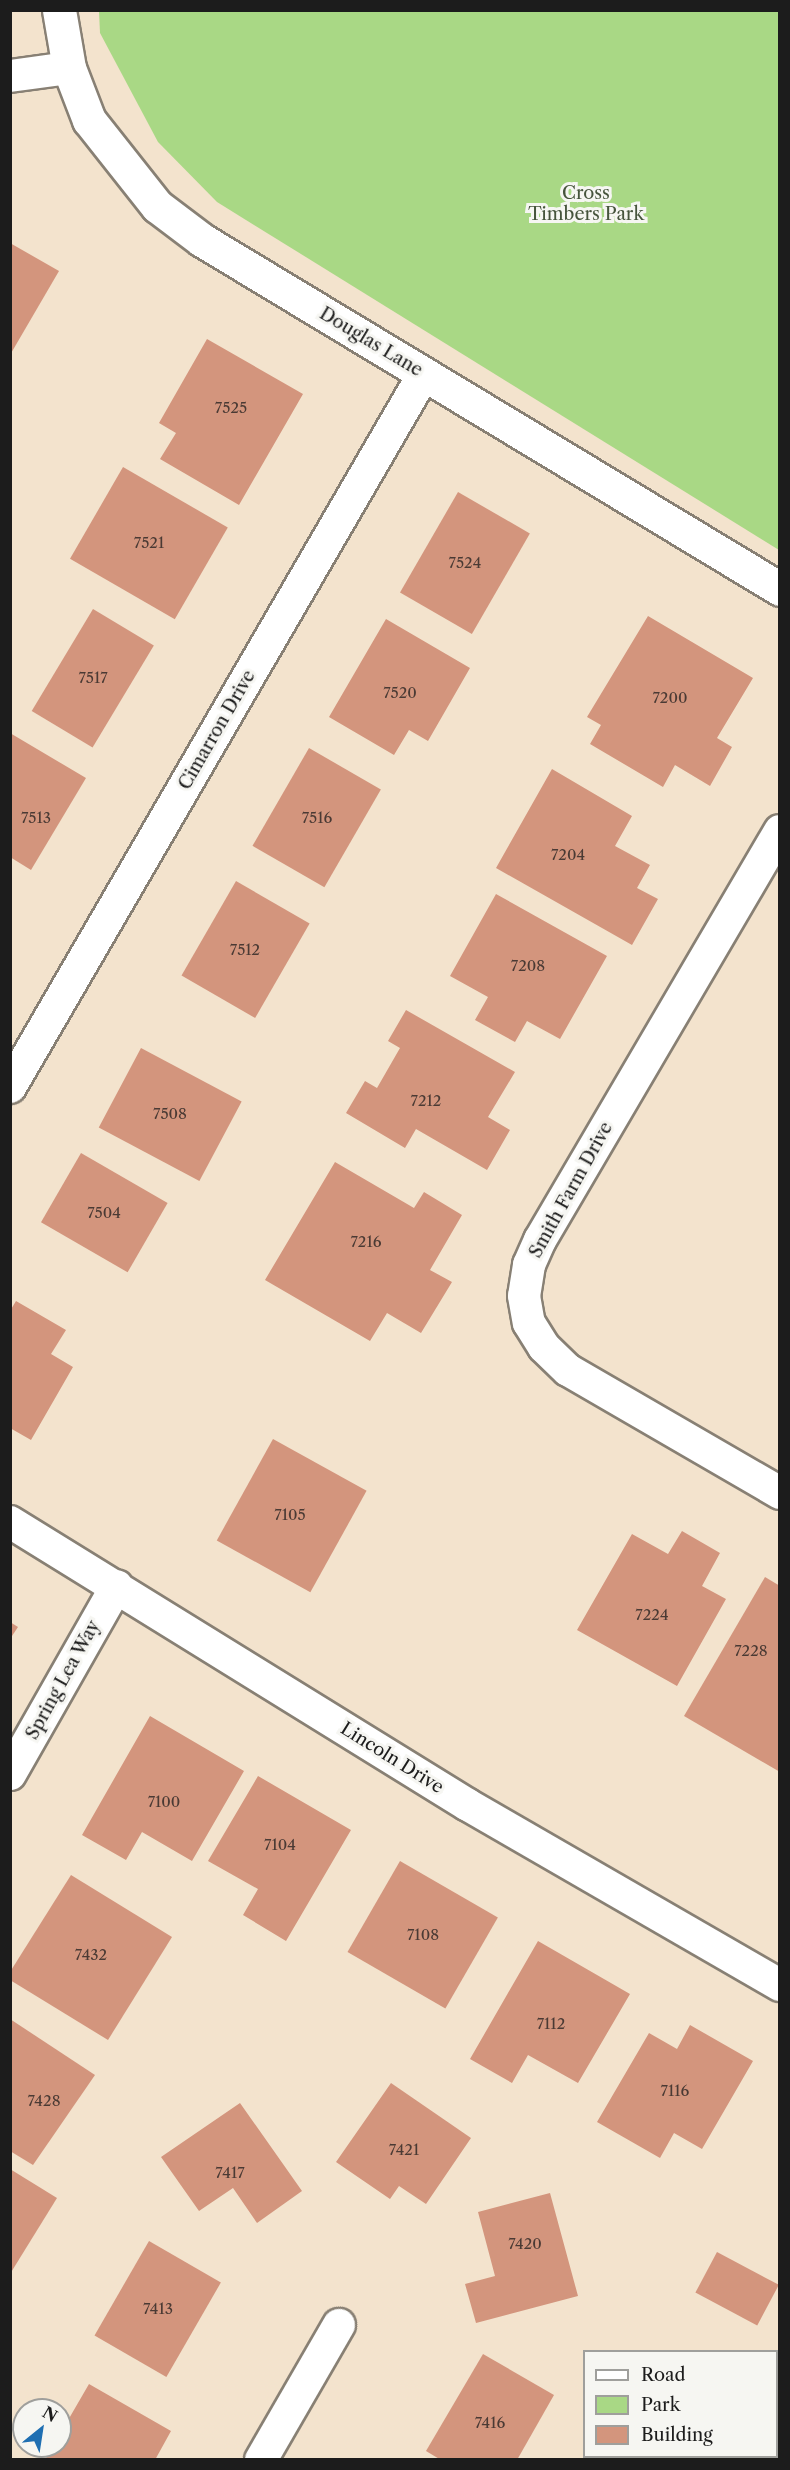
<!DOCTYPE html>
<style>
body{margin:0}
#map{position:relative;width:790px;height:2470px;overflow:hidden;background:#f3e3cd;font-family:"Libre Caslon Text",serif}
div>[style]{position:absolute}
.green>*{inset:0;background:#a9d885}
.building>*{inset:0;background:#d3957d;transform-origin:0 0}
.roads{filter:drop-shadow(2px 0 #888074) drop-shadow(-2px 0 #888074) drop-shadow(0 2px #888074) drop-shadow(0 -2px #888074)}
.minor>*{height:32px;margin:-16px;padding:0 16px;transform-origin:16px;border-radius:16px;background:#fff}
.tertiary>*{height:33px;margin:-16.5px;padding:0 16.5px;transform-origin:16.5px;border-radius:16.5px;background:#fff}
span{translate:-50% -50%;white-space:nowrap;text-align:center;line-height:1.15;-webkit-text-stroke:6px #f6f6f2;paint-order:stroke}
.number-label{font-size:15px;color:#4a3a34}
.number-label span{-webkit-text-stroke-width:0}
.park-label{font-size:18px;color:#46543c}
.street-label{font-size:18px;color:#1c1c1c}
.frame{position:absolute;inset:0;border:12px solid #1c1c1c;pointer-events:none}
.legend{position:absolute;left:583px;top:2350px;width:195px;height:108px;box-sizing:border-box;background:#f6f6f2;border:2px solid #9f9f9c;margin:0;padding:8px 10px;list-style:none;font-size:18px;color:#1c1c1c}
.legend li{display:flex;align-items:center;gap:12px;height:30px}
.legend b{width:30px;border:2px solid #9f9f9c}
.north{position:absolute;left:12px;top:2398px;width:60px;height:60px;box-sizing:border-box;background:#f6f6f2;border:2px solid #9f9f9c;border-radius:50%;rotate:30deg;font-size:16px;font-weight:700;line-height:24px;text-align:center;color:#1c1c1c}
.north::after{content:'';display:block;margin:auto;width:21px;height:27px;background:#1f6fb2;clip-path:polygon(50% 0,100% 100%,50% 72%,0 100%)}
</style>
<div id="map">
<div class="green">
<i style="clip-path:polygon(99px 11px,779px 11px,779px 550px,217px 202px,158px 142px,100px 33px)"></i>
</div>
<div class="building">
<i style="clip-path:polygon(10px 243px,59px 271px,10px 355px)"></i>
<i style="clip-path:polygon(207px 339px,303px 394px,239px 505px,160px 459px,176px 433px,159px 423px)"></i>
<i style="left:123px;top:467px;width:121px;height:106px;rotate:30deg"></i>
<i style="left:458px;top:492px;width:83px;height:116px;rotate:30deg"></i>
<i style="left:93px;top:609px;width:71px;height:119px;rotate:31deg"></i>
<i style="clip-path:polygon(648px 616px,753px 678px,717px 738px,732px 747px,710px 786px,675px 765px,663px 787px,590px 744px,601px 725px,587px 717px)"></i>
<i style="clip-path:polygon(386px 619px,470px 668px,428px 741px,409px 730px,394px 755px,329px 717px)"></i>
<i style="clip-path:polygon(10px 733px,86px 778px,31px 870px,10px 857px)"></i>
<i style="left:309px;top:748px;width:83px;height:113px;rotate:30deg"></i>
<i style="clip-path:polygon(552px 769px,632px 816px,615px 846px,650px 865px,637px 888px,658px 899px,632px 945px,496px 868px)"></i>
<i style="left:236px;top:881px;width:85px;height:109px;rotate:30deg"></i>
<i style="clip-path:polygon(496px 894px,607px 956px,560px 1039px,527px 1021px,515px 1042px,475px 1020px,488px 997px,450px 976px)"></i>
<i style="clip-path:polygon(406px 1010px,515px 1072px,488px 1117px,510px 1130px,487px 1170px,416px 1129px,405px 1148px,346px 1113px,365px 1081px,377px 1088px,400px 1048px,388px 1041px)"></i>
<i style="left:141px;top:1048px;width:114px;height:90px;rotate:28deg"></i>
<i style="left:81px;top:1153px;width:100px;height:80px;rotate:30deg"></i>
<i style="clip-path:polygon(335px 1162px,414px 1208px,424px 1192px,462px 1215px,430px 1270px,452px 1282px,421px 1333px,387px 1313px,370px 1341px,265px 1280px)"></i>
<i style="clip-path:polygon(16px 1301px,66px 1330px,51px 1354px,73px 1367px,31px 1440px,10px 1428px,10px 1311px)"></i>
<i style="left:273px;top:1439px;width:107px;height:116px;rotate:29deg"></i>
<i style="clip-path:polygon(682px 1531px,720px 1553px,702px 1586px,726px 1599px,677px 1686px,577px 1630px,632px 1534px,668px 1554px)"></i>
<i style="clip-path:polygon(765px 1577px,780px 1586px,780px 1772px,684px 1716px)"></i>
<i style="clip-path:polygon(10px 1622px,18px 1627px,10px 1639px)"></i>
<i style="clip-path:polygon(150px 1716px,244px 1771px,192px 1861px,142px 1832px,126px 1860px,82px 1835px)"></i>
<i style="clip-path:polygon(258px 1776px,351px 1830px,286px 1941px,243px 1915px,258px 1889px,208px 1861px)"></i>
<i style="left:400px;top:1861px;width:113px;height:105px;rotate:30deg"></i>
<i style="clip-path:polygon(71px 1875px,172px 1937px,108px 2040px,10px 1980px,10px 1972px)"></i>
<i style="clip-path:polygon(538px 1941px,630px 1994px,578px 2083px,528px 2055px,512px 2083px,470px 2059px)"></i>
<i style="clip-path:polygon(10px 2019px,95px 2075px,33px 2165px,10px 2151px)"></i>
<i style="clip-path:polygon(690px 2025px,753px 2061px,702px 2149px,674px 2133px,660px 2158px,597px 2122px,649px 2033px,677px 2049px)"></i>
<i style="clip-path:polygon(391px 2083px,471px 2138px,426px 2204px,399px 2186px,390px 2199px,336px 2162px)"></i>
<i style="clip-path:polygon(240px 2103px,302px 2191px,257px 2223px,233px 2188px,199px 2211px,161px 2157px)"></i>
<i style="clip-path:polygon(10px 2169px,57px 2198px,10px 2274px)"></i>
<i style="clip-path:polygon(550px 2193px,578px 2296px,476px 2323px,465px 2284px,495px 2276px,478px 2212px)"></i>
<i style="left:149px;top:2241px;width:83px;height:109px;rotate:30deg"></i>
<i style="left:717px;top:2252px;width:70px;height:46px;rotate:28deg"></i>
<i style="clip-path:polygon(483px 2354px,554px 2395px,517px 2460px,441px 2460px,426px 2451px)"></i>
<i style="clip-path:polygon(89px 2384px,171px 2431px,155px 2460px,45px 2460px,53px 2446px,60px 2446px,60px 2434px)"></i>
</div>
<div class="roads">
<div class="minor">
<i style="left:10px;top:76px;width:60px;rotate:-7.7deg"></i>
<i style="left:780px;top:831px;width:474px;rotate:120.4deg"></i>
<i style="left:540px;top:1240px;width:27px;rotate:114deg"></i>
<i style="left:529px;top:1265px;width:31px;rotate:99deg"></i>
<i style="left:524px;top:1296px;width:27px;rotate:80deg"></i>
<i style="left:529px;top:1323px;width:28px;rotate:58deg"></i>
<i style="left:544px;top:1347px;width:33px;rotate:44deg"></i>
<i style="left:568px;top:1370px;width:245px;rotate:30.1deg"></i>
<i style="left:10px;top:1087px;width:824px;rotate:-59.86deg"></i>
<i style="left:10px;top:1522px;width:538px;rotate:31.71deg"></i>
<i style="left:468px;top:1805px;width:360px;rotate:30deg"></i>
<i style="left:10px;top:1774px;width:216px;rotate:-60.4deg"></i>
<i style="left:261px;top:2460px;width:156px;rotate:-60deg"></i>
</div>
<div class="tertiary">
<i style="left:59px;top:10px;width:59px;rotate:80.2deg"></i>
<i style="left:69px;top:68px;width:56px;rotate:69deg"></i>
<i style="left:89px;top:120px;width:110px;rotate:51.7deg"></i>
<i style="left:157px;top:206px;width:56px;rotate:37.1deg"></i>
<i style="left:202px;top:240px;width:675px;rotate:31.12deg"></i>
</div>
</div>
<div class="number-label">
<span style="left:231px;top:408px">7525</span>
<span style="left:149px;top:543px">7521</span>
<span style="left:465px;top:563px">7524</span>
<span style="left:93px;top:678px">7517</span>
<span style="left:400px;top:693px">7520</span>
<span style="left:670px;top:698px">7200</span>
<span style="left:36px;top:818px">7513</span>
<span style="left:317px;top:818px">7516</span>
<span style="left:568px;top:855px">7204</span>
<span style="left:245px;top:950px">7512</span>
<span style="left:528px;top:966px">7208</span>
<span style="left:426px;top:1101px">7212</span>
<span style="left:170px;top:1114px">7508</span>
<span style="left:104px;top:1213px">7504</span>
<span style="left:366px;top:1242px">7216</span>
<span style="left:290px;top:1515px">7105</span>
<span style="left:652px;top:1615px">7224</span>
<span style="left:751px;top:1651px">7228</span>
<span style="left:164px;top:1802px">7100</span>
<span style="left:280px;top:1845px">7104</span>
<span style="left:423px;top:1935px">7108</span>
<span style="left:91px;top:1955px">7432</span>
<span style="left:551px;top:2024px">7112</span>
<span style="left:675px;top:2091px">7116</span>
<span style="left:44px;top:2101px">7428</span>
<span style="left:404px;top:2150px">7421</span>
<span style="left:230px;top:2173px">7417</span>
<span style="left:525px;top:2244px">7420</span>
<span style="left:158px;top:2309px">7413</span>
<span style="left:490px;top:2423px">7416</span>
</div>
<div class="park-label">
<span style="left:586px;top:204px">Cross<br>Timbers Park</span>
</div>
<div class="street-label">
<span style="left:371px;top:342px;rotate:31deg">Douglas Lane</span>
<span style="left:217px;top:730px;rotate:-60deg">Cimarron Drive</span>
<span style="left:571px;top:1190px;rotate:-61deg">Smith Farm Drive</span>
<span style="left:63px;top:1680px;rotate:-61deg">Spring Lea Way</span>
<span style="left:392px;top:1758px;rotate:32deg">Lincoln Drive</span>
</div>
<div class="frame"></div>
<ul class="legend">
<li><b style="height:8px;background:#fff"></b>Road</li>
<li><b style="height:16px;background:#a9d885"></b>Park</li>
<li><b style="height:16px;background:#d3957d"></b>Building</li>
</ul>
<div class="north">N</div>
</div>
